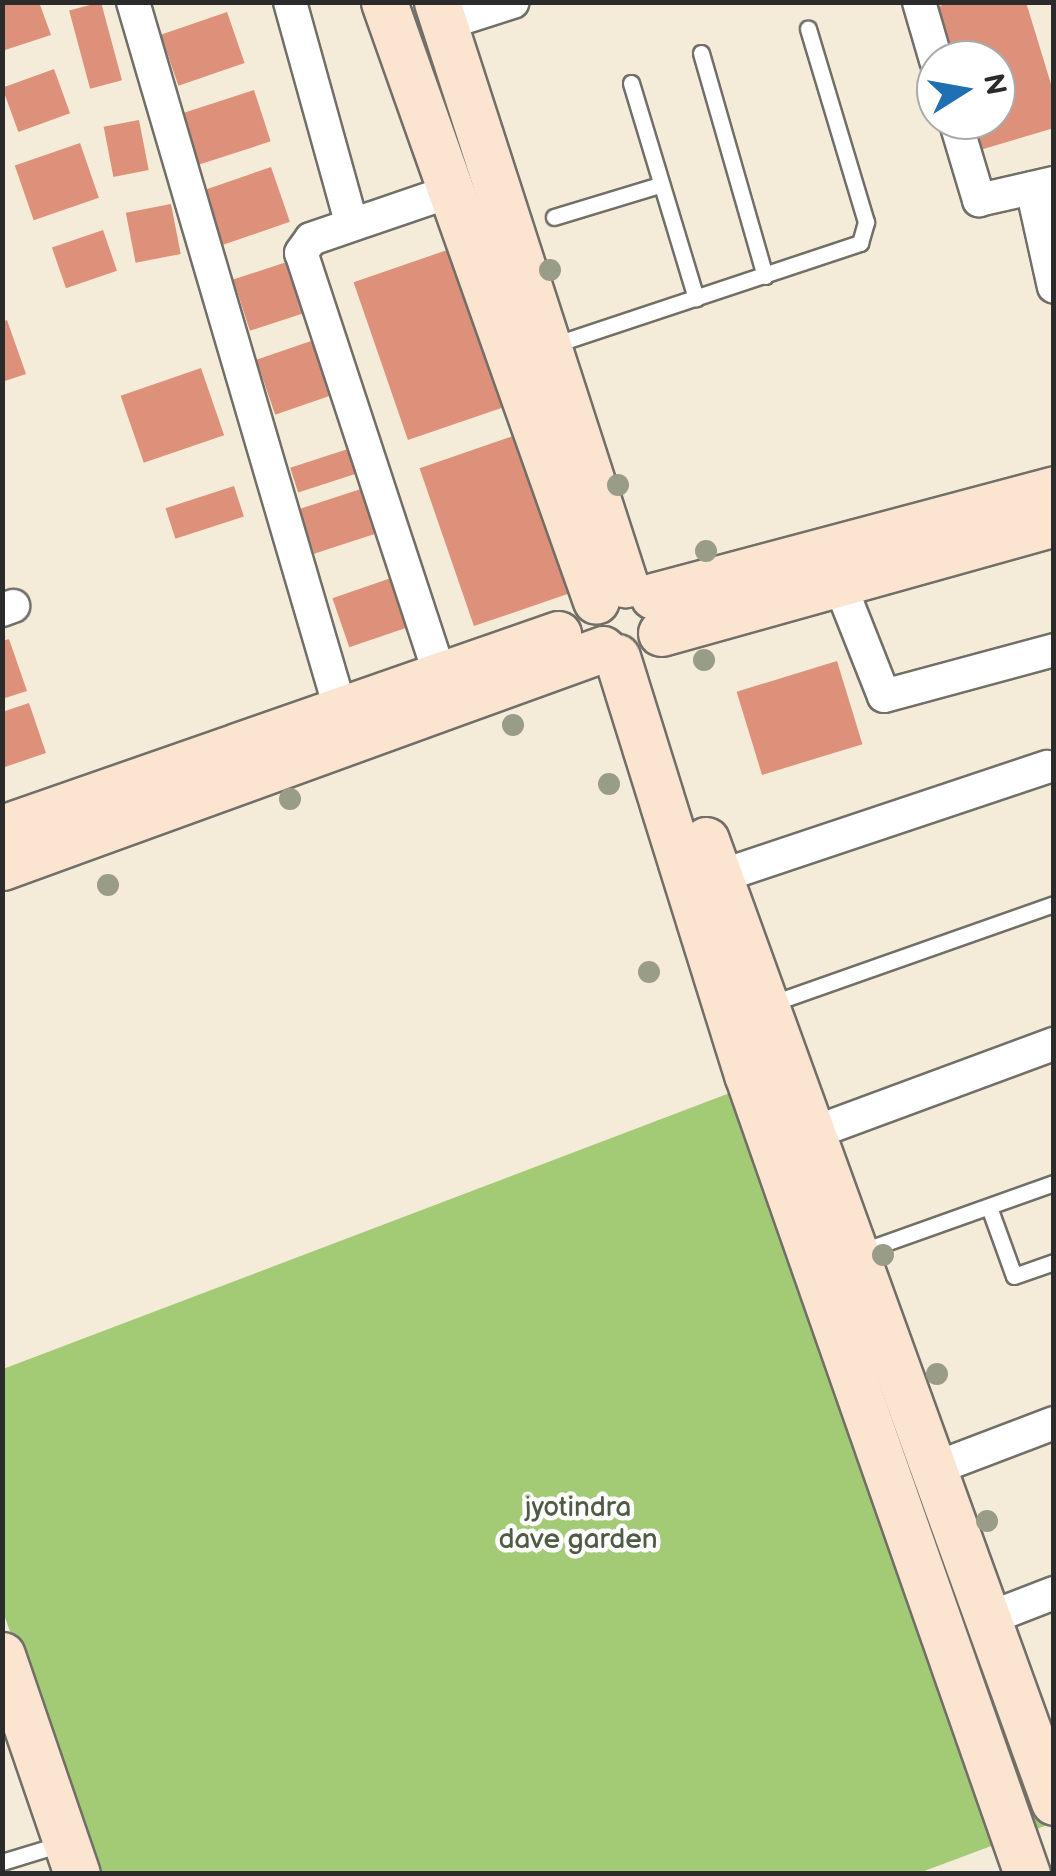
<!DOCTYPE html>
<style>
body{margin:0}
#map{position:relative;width:1056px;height:1876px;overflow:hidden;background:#f4ecd8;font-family:"Balsamiq Sans",sans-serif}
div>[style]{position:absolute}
.green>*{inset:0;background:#a3cb76}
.building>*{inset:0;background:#dd917a;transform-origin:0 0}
.roads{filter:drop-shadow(2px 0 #716f68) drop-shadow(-2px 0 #716f68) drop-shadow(0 2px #716f68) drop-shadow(0 -2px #716f68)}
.lane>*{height:15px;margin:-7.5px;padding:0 7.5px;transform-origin:7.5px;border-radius:7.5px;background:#fff}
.street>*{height:32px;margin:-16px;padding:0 16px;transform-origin:16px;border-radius:16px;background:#fff}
.secondary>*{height:45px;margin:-22.5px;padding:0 22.5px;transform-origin:22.5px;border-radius:22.5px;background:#fce5d0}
.trees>*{width:22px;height:22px;margin:-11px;border-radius:50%;background:#999c86}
span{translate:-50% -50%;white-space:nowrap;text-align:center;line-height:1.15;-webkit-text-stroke:9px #fff;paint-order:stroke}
.park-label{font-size:28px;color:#4f5b42}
.frame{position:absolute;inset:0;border:5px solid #2b2b2b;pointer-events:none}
.north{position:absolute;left:916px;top:40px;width:100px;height:100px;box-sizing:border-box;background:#fff;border:2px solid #aaa;border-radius:50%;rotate:79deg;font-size:28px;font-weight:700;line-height:40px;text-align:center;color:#2b2b2b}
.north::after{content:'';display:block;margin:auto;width:35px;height:45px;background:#1f6fb2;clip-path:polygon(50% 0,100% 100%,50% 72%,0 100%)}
</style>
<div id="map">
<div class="green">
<i style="clip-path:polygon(788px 1071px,1053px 1823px,919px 1873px,96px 1873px,3px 1612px,3px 1369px)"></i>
</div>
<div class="building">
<i style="clip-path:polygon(2px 2px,39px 2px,51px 35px,2px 51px)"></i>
<i style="left:101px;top:2px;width:81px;height:33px;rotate:75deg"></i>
<i style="clip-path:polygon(952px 2px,1026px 2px,1054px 94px,1054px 128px,970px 153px,960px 120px,996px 120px,996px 60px,942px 60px,927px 10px)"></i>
<i style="left:227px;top:12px;width:54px;height:70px;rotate:71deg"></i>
<i style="left:54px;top:69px;width:47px;height:55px;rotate:70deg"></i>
<i style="left:254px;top:90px;width:54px;height:80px;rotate:72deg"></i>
<i style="left:139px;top:120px;width:51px;height:36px;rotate:79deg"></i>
<i style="left:80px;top:143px;width:58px;height:69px;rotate:71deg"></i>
<i style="left:271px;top:167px;width:58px;height:72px;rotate:71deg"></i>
<i style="left:171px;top:204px;width:51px;height:46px;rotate:79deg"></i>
<i style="left:103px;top:230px;width:43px;height:54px;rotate:71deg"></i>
<i style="left:450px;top:249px;width:167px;height:102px;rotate:71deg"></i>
<i style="left:296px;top:259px;width:54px;height:66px;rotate:72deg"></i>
<i style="clip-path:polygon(7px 320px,26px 374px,2px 382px,2px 322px)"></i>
<i style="left:314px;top:340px;width:58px;height:61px;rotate:71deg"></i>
<i style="left:201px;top:368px;width:71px;height:85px;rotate:71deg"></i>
<i style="left:516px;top:435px;width:167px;height:102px;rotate:71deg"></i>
<i style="left:351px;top:448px;width:26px;height:64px;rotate:72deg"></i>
<i style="left:234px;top:486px;width:32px;height:72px;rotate:72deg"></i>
<i style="left:367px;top:487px;width:47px;height:71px;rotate:72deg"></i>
<i style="left:391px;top:578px;width:52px;height:62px;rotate:71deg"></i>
<i style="clip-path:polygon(9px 639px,27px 691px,2px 699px,2px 641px)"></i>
<i style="left:837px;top:661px;width:87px;height:105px;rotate:73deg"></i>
<i style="clip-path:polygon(29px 703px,46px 753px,2px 768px,2px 712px)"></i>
</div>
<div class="roads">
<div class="lane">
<i style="left:701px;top:53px;width:232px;rotate:74deg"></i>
<i style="left:631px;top:83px;width:225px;rotate:73.2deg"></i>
<i style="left:554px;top:217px;width:110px;rotate:-16.9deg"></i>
<i style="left:550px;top:346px;width:327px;rotate:-18.4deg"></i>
<i style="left:860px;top:243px;width:22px;rotate:-74deg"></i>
<i style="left:866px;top:222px;width:202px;rotate:-106.7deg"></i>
<i style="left:770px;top:1004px;width:301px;rotate:-19.4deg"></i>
<i style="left:989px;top:1207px;width:73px;rotate:70.1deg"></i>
<i style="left:1014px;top:1276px;width:42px;rotate:-19.3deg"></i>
<i style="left:860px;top:1252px;width:206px;rotate:-19.6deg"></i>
<i style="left:2px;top:1862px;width:62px;rotate:-17deg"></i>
</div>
<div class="street">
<i style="left:133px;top:2px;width:736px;rotate:73.66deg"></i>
<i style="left:290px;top:2px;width:231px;rotate:74.5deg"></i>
<i style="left:919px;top:2px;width:60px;rotate:73.7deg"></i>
<i style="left:444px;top:24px;width:72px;rotate:-17.7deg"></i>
<i style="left:955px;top:120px;width:84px;rotate:73.3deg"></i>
<i style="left:979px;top:200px;width:77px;rotate:-12.8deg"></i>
<i style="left:1032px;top:188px;width:101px;rotate:77.5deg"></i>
<i style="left:840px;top:585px;width:119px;rotate:68.4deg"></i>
<i style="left:884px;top:696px;width:176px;rotate:-15.1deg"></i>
<i style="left:2px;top:610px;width:12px;rotate:-20deg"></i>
<i style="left:439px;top:672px;width:441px;rotate:-108.2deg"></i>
<i style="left:301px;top:253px;width:17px;rotate:-54deg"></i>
<i style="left:311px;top:239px;width:145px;rotate:-18.9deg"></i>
<i style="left:718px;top:877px;width:347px;rotate:-18.5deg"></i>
<i style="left:813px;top:1133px;width:257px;rotate:-20.3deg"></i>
<i style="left:933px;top:1469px;width:129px;rotate:-20.8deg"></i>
<i style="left:987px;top:1619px;width:72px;rotate:-21.2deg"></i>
</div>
<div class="secondary">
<i style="left:384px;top:2px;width:635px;rotate:70.51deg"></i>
<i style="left:437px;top:2px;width:612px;rotate:72.1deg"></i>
<i style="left:653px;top:596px;width:415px;rotate:-14.9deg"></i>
<i style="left:661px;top:633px;width:408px;rotate:-15.6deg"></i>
<i style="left:617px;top:657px;width:437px;rotate:72.7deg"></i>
<i style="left:747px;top:1074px;width:848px;rotate:70.71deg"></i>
<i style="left:2px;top:828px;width:589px;rotate:-19.23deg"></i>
<i style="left:706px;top:840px;width:1023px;rotate:70.11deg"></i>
<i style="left:2px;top:867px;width:639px;rotate:-19.94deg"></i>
<i style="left:2px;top:1655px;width:231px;rotate:71.1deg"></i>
</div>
</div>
<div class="trees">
<i style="left:550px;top:270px"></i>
<i style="left:618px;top:485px"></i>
<i style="left:706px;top:551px"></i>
<i style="left:704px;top:660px"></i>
<i style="left:513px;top:725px"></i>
<i style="left:609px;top:784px"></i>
<i style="left:290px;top:799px"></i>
<i style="left:108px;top:885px"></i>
<i style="left:649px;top:972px"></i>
<i style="left:883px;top:1255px"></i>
<i style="left:937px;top:1374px"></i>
<i style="left:987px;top:1521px"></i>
</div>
<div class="park-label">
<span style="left:578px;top:1524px">jyotindra<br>dave garden</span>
</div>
<div class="frame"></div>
<div class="north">N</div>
</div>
